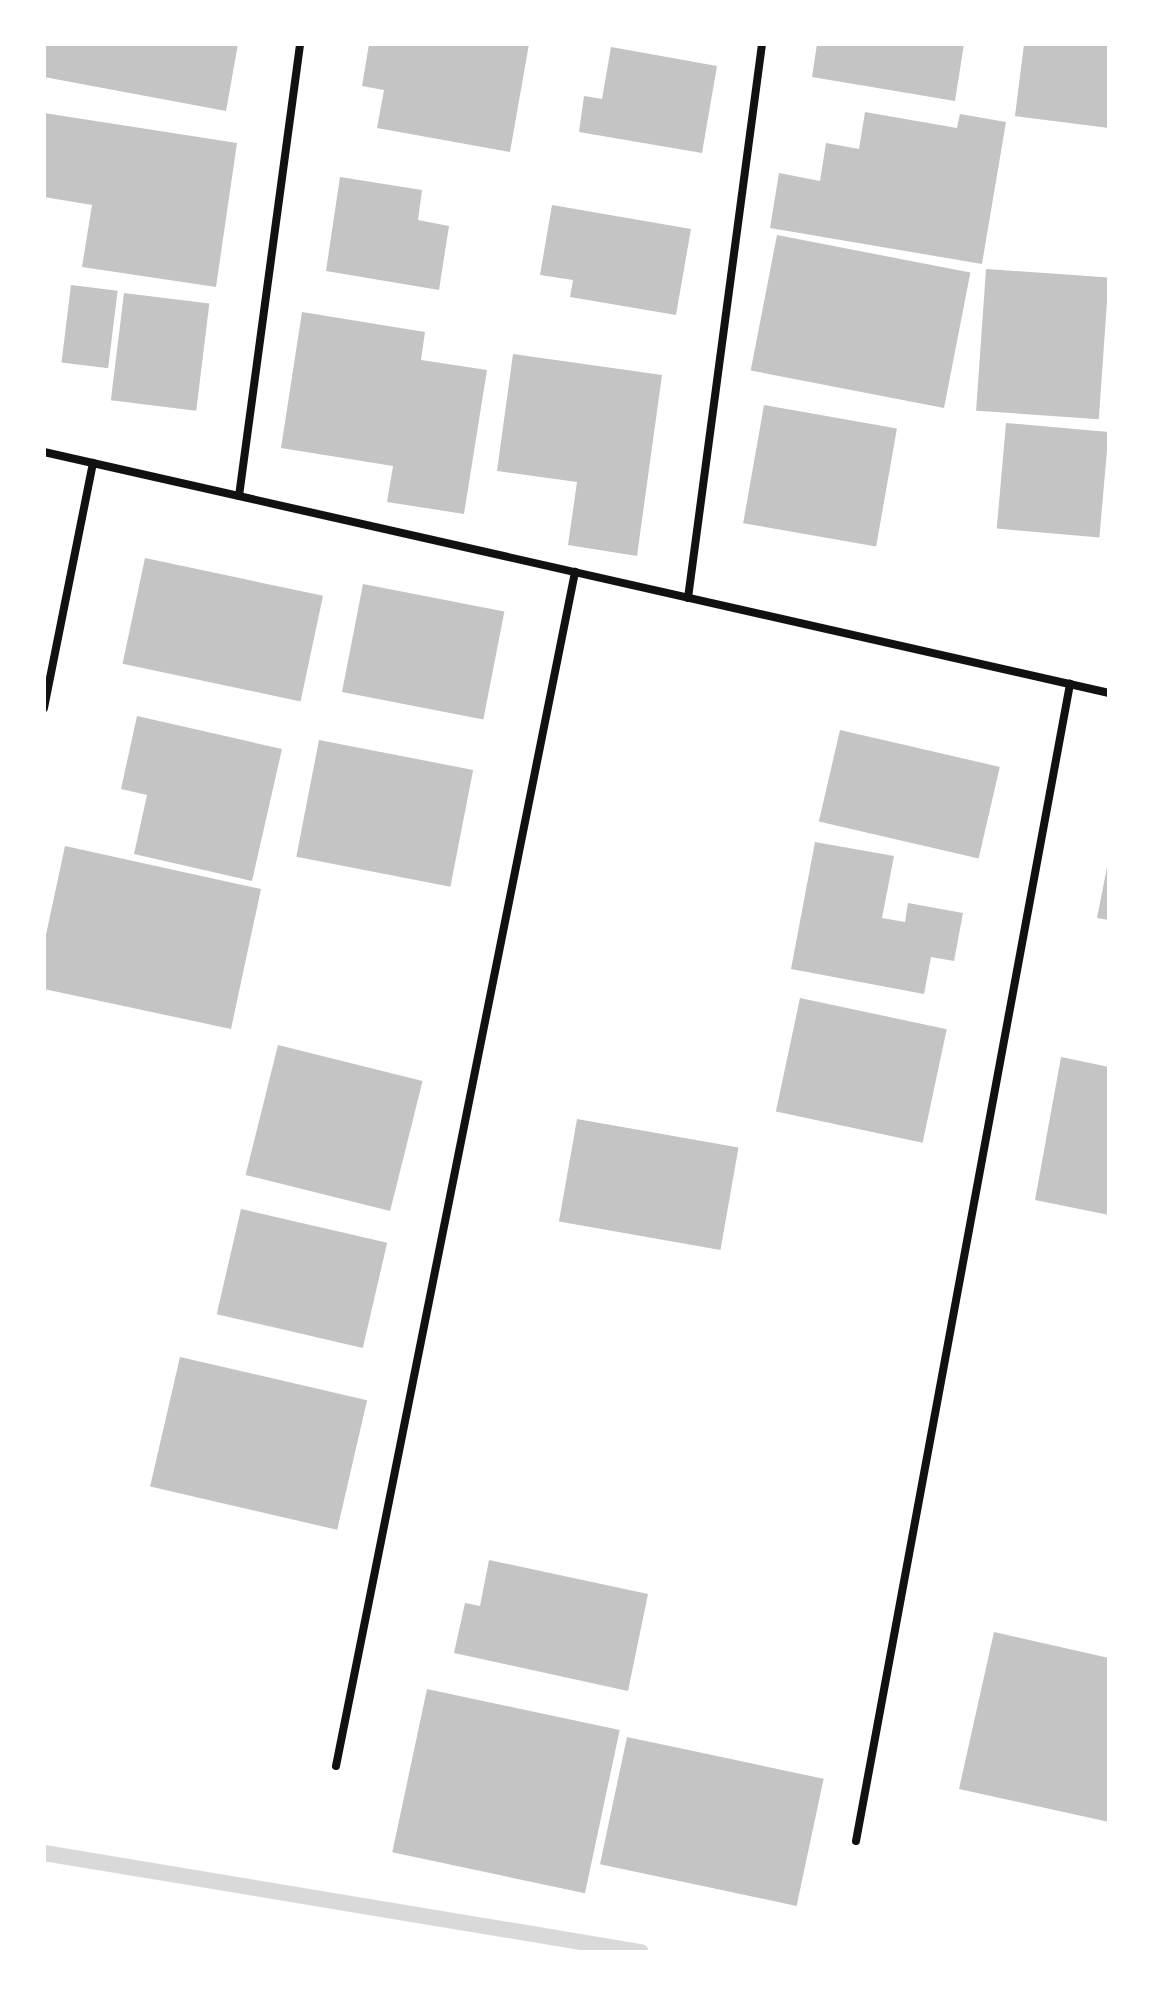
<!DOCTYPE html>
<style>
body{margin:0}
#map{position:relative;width:1153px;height:1996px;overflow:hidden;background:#fff;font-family:"Work Sans",sans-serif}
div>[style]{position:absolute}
.stream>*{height:16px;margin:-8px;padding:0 8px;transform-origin:8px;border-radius:8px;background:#d9d9d9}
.building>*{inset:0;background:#c4c4c4;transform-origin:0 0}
.minor>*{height:8px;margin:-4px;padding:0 4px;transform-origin:4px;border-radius:4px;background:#111}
span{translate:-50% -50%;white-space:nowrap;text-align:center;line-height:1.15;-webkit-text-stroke:6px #fff;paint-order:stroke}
.frame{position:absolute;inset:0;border:46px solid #fff;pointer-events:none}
</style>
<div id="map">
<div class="stream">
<i style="left:44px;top:1853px;width:605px;rotate:9.42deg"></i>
</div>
<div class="building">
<i style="clip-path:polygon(44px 44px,238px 44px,226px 111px,44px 77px)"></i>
<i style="clip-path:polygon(369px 44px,529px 44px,510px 152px,377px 128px,384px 90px,362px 86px)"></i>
<i style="clip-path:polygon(817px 44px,964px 44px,955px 101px,812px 77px)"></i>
<i style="clip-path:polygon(1024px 44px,1109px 44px,1109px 128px,1015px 116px)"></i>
<i style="clip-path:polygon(611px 47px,717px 66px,702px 153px,579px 132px,584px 96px,602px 99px)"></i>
<i style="clip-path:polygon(865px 112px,957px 128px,960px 114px,1006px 122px,982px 264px,770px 228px,779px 173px,820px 181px,826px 143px,859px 149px)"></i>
<i style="clip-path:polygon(44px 113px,237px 143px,216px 287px,82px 267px,92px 205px,44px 197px)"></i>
<i style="clip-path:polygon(340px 177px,422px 190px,418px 220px,449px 226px,439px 290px,326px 271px)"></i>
<i style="clip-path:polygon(552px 205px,691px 229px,676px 315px,570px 297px,573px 280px,540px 275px)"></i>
<i style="left:777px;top:235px;width:197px;height:138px;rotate:11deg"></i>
<i style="left:986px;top:269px;width:123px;height:142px;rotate:4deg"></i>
<i style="left:71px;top:285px;width:47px;height:78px;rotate:7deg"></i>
<i style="left:124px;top:293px;width:86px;height:108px;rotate:7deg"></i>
<i style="clip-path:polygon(302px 312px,425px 332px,421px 360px,487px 370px,464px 514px,387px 502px,393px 466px,281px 448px)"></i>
<i style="clip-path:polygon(513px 354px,662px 375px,637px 556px,568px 545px,577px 482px,497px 471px)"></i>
<i style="left:764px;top:405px;width:135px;height:120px;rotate:10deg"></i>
<i style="left:1006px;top:423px;width:103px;height:106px;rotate:5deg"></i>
<i style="left:145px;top:558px;width:182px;height:108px;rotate:12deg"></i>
<i style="left:363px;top:584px;width:144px;height:110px;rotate:11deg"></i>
<i style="clip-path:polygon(137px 716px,282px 749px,252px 881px,134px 854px,147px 795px,121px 789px)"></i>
<i style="left:840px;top:730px;width:164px;height:94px;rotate:13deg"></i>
<i style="left:319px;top:740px;width:157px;height:119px;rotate:11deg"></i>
<i style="clip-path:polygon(815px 842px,894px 856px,882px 918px,905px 922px,908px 903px,963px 913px,954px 961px,931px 957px,924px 994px,791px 969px)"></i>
<i style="clip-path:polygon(65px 846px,261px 889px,231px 1029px,44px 989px,44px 944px)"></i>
<i style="clip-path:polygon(1108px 862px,1109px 863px,1109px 920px,1097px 918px)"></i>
<i style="left:800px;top:998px;width:150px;height:116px;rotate:12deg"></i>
<i style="left:278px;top:1045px;width:149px;height:134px;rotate:14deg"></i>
<i style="clip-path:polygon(1061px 1057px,1109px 1067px,1109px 1215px,1035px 1200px)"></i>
<i style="left:577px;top:1119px;width:164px;height:104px;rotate:10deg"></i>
<i style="left:241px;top:1209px;width:150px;height:108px;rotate:13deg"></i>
<i style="left:180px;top:1357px;width:192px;height:133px;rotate:13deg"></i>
<i style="clip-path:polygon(489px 1560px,648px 1594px,628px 1691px,454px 1653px,465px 1603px,480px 1606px)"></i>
<i style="clip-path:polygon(994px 1632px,1109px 1658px,1109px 1822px,959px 1789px)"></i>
<i style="left:427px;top:1689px;width:197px;height:167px;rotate:12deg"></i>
<i style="left:627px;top:1737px;width:201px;height:130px;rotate:12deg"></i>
</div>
<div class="minor">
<i style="left:44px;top:452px;width:1092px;rotate:12.75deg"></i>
<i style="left:239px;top:496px;width:456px;rotate:-82.3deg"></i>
<i style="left:688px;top:598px;width:559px;rotate:-82.39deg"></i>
<i style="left:44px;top:708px;width:250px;rotate:-78.7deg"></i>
<i style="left:336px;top:1766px;width:1218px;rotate:-78.68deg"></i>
<i style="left:856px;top:1841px;width:1177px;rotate:-79.52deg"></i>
</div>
<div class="frame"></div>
</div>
